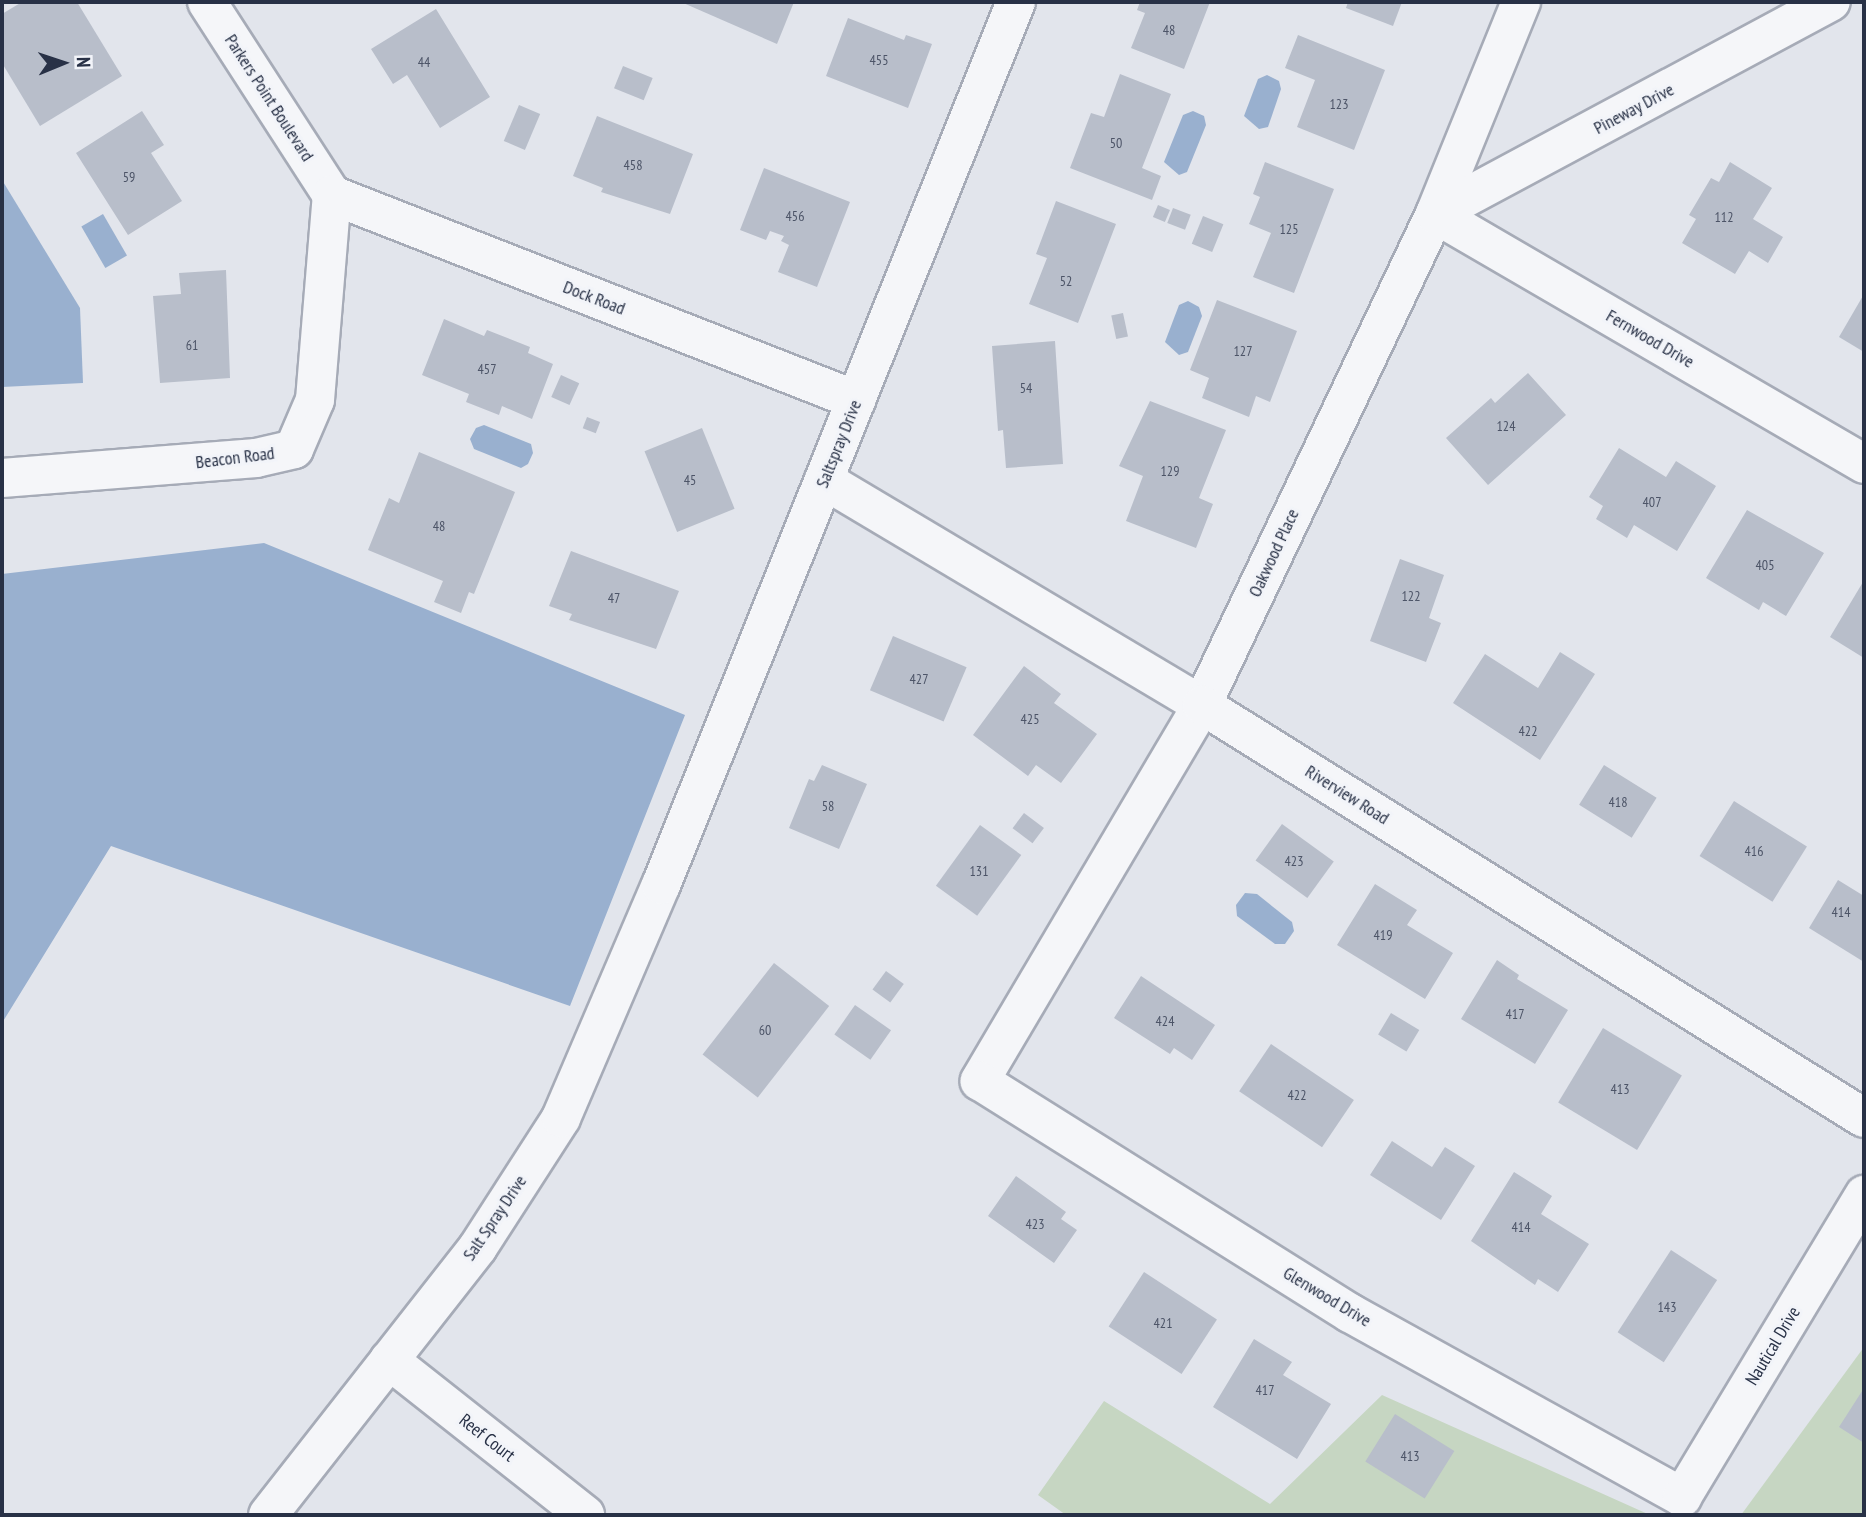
<!DOCTYPE html>
<style>
body{margin:0}
#map{position:relative;width:1866px;height:1517px;overflow:hidden;background:#e2e5ec;font-family:"PT Sans Narrow",sans-serif}
div>[style]{position:absolute}
.green>*{inset:0;background:#c6d6c2}
.water>*{inset:0;background:#99b0cf;transform-origin:0 0}
.building>*{inset:0;background:#b8beca;transform-origin:0 0}
.roads{filter:drop-shadow(2px 0 #a6abb7) drop-shadow(-2px 0 #a6abb7) drop-shadow(0 2px #a6abb7) drop-shadow(0 -2px #a6abb7)}
.minor>*{height:38px;margin:-19px;padding:0 19px;transform-origin:19px;border-radius:19px;background:#f5f6f9}
span{translate:-50% -50%;white-space:nowrap;text-align:center;line-height:1.15;-webkit-text-stroke:6px #f2f4f9;paint-order:stroke}
.number-label{font-size:14px;color:#4c5467}
.number-label span{-webkit-text-stroke-width:0}
.street-label{font-size:18px;color:#283146}
.frame{position:absolute;inset:0;border:4px solid #283146;pointer-events:none}
.north{position:absolute;left:28px;top:28px;width:70px;height:70px;-webkit-text-stroke:5px #f2f4f9;paint-order:stroke;rotate:88deg;font-size:19px;font-weight:700;line-height:28px;text-align:center;color:#283146}
.north::after{content:'';display:block;margin:auto;width:24px;height:32px;background:#283146;clip-path:polygon(50% 0,100% 100%,50% 72%,0 100%)}
</style>
<div id="map">
<div class="green">
<i style="clip-path:polygon(1864px 1347px,1864px 1515px,1741px 1515px)"></i>
<i style="clip-path:polygon(1382px 1395px,1650px 1515px,1066px 1515px,1038px 1495px,1104px 1401px,1270px 1504px)"></i>
</div>
<div class="water">
<i style="clip-path:polygon(1267px 75px,1279px 81px,1281px 89px,1268px 127px,1259px 129px,1244px 116px,1258px 79px)"></i>
<i style="clip-path:polygon(1193px 111px,1204px 116px,1206px 125px,1187px 172px,1179px 175px,1164px 162px,1183px 115px)"></i>
<i style="clip-path:polygon(2px 180px,80px 308px,83px 383px,2px 387px)"></i>
<i style="left:103px;top:214px;width:48px;height:25px;rotate:60deg"></i>
<i style="clip-path:polygon(1188px 301px,1199px 307px,1202px 316px,1188px 352px,1179px 355px,1165px 342px,1179px 305px)"></i>
<i style="clip-path:polygon(484px 425px,531px 444px,533px 453px,528px 464px,521px 468px,474px 449px,470px 439px,476px 428px)"></i>
<i style="clip-path:polygon(264px 543px,685px 715px,570px 1006px,111px 846px,2px 1023px,2px 574px)"></i>
<i style="clip-path:polygon(1245px 893px,1257px 894px,1292px 922px,1294px 931px,1285px 944px,1275px 944px,1237px 916px,1236px 905px)"></i>
</div>
<div class="building">
<i style="clip-path:polygon(22px 2px,77px 2px,122px 76px,40px 126px,2px 63px,2px 14px)"></i>
<i style="clip-path:polygon(681px 2px,794px 2px,777px 44px)"></i>
<i style="clip-path:polygon(1140px 2px,1210px 2px,1184px 69px,1131px 48px,1145px 13px,1137px 10px)"></i>
<i style="clip-path:polygon(1348px 2px,1402px 2px,1393px 26px,1346px 8px)"></i>
<i style="clip-path:polygon(436px 9px,490px 97px,440px 128px,407px 75px,393px 84px,371px 49px)"></i>
<i style="clip-path:polygon(848px 18px,904px 40px,906px 35px,932px 44px,908px 108px,826px 76px)"></i>
<i style="clip-path:polygon(1298px 35px,1385px 70px,1354px 150px,1297px 127px,1315px 80px,1285px 68px)"></i>
<i style="left:623px;top:66px;width:32px;height:24px;rotate:22deg"></i>
<i style="clip-path:polygon(1120px 74px,1171px 94px,1142px 168px,1161px 176px,1152px 200px,1070px 168px,1091px 113px,1104px 117px)"></i>
<i style="left:519px;top:105px;width:23px;height:39px;rotate:23deg"></i>
<i style="clip-path:polygon(142px 111px,164px 145px,151px 153px,182px 201px,128px 235px,76px 153px)"></i>
<i style="clip-path:polygon(597px 116px,693px 154px,670px 214px,601px 192px,603px 188px,573px 176px)"></i>
<i style="clip-path:polygon(1265px 162px,1334px 189px,1294px 293px,1253px 277px,1271px 233px,1249px 224px,1260px 197px,1253px 194px)"></i>
<i style="clip-path:polygon(1730px 162px,1772px 188px,1753px 219px,1783px 237px,1768px 263px,1749px 251px,1735px 274px,1682px 243px,1696px 219px,1689px 215px,1711px 178px,1719px 182px)"></i>
<i style="clip-path:polygon(764px 168px,850px 202px,817px 287px,778px 272px,789px 245px,781px 241px,784px 236px,770px 231px,766px 240px,740px 230px)"></i>
<i style="clip-path:polygon(1056px 201px,1116px 224px,1078px 323px,1029px 304px,1047px 258px,1036px 254px)"></i>
<i style="left:1158px;top:205px;width:13px;height:13px;rotate:23deg"></i>
<i style="left:1173px;top:208px;width:19px;height:16px;rotate:21deg"></i>
<i style="left:1203px;top:216px;width:22px;height:30px;rotate:22deg"></i>
<i style="clip-path:polygon(226px 270px,230px 378px,160px 383px,153px 296px,181px 294px,179px 273px)"></i>
<i style="clip-path:polygon(1864px 294px,1864px 352px,1839px 337px)"></i>
<i style="clip-path:polygon(1217px 300px,1297px 331px,1270px 402px,1256px 396px,1249px 417px,1202px 398px,1209px 378px,1190px 370px)"></i>
<i style="left:1123px;top:313px;width:24px;height:12px;rotate:78deg"></i>
<i style="clip-path:polygon(444px 319px,484px 336px,487px 330px,530px 347px,528px 353px,553px 364px,532px 419px,502px 406px,499px 415px,466px 402px,469px 394px,422px 375px)"></i>
<i style="clip-path:polygon(1055px 341px,1063px 464px,1006px 468px,1003px 430px,998px 431px,992px 346px)"></i>
<i style="clip-path:polygon(1528px 373px,1566px 415px,1488px 485px,1446px 438px,1491px 398px,1495px 403px)"></i>
<i style="left:561px;top:375px;width:20px;height:24px;rotate:24deg"></i>
<i style="clip-path:polygon(1150px 401px,1226px 430px,1199px 498px,1213px 504px,1196px 548px,1126px 521px,1143px 476px,1119px 466px)"></i>
<i style="left:587px;top:417px;width:14px;height:12px;rotate:21deg"></i>
<i style="left:702px;top:428px;width:87px;height:62px;rotate:68deg"></i>
<i style="clip-path:polygon(1619px 448px,1666px 477px,1676px 461px,1716px 486px,1677px 551px,1634px 525px,1627px 538px,1596px 519px,1603px 506px,1589px 497px)"></i>
<i style="clip-path:polygon(419px 452px,515px 492px,474px 594px,469px 592px,461px 613px,434px 602px,443px 581px,368px 550px,389px 498px,399px 503px)"></i>
<i style="clip-path:polygon(1747px 510px,1824px 553px,1786px 616px,1763px 602px,1759px 610px,1706px 578px)"></i>
<i style="clip-path:polygon(571px 551px,679px 591px,656px 649px,569px 620px,572px 614px,549px 606px)"></i>
<i style="clip-path:polygon(1400px 559px,1444px 575px,1429px 618px,1441px 623px,1426px 662px,1370px 641px)"></i>
<i style="clip-path:polygon(1863px 582px,1864px 583px,1864px 658px,1830px 637px)"></i>
<i style="left:893px;top:636px;width:80px;height:59px;rotate:23deg"></i>
<i style="clip-path:polygon(1560px 652px,1595px 674px,1540px 760px,1453px 703px,1485px 654px,1538px 688px)"></i>
<i style="clip-path:polygon(1024px 666px,1061px 694px,1054px 703px,1097px 734px,1061px 783px,1036px 765px,1028px 776px,973px 735px)"></i>
<i style="clip-path:polygon(822px 765px,867px 784px,839px 849px,789px 828px,809px 779px,814px 781px)"></i>
<i style="left:1604px;top:765px;width:62px;height:47px;rotate:32deg"></i>
<i style="left:1734px;top:801px;width:86px;height:65px;rotate:32deg"></i>
<i style="left:1024px;top:813px;width:25px;height:19px;rotate:37deg"></i>
<i style="left:1282px;top:824px;width:64px;height:45px;rotate:36deg"></i>
<i style="left:980px;top:825px;width:51px;height:75px;rotate:36deg"></i>
<i style="clip-path:polygon(1838px 880px,1864px 896px,1864px 962px,1809px 928px)"></i>
<i style="clip-path:polygon(1375px 884px,1417px 910px,1407px 925px,1453px 953px,1425px 999px,1337px 945px)"></i>
<i style="clip-path:polygon(1497px 960px,1519px 975px,1517px 979px,1568px 1010px,1535px 1064px,1461px 1019px)"></i>
<i style="left:774px;top:963px;width:70px;height:116px;rotate:38deg"></i>
<i style="left:886px;top:971px;width:22px;height:23px;rotate:36deg"></i>
<i style="clip-path:polygon(1141px 976px,1215px 1025px,1192px 1060px,1174px 1048px,1170px 1054px,1114px 1018px)"></i>
<i style="left:855px;top:1005px;width:44px;height:36px;rotate:35deg"></i>
<i style="left:1391px;top:1013px;width:33px;height:25px;rotate:31deg"></i>
<i style="left:1603px;top:1028px;width:92px;height:87px;rotate:31deg"></i>
<i style="left:1271px;top:1044px;width:100px;height:57px;rotate:34deg"></i>
<i style="clip-path:polygon(1392px 1141px,1432px 1167px,1445px 1147px,1475px 1166px,1441px 1220px,1370px 1175px)"></i>
<i style="clip-path:polygon(1514px 1172px,1552px 1196px,1541px 1214px,1589px 1244px,1558px 1292px,1538px 1279px,1535px 1285px,1471px 1241px)"></i>
<i style="clip-path:polygon(1016px 1176px,1066px 1212px,1061px 1219px,1077px 1230px,1054px 1263px,988px 1216px)"></i>
<i style="left:1671px;top:1250px;width:55px;height:98px;rotate:33deg"></i>
<i style="left:1144px;top:1272px;width:87px;height:65px;rotate:33deg"></i>
<i style="clip-path:polygon(1254px 1339px,1292px 1362px,1283px 1375px,1331px 1404px,1297px 1459px,1213px 1407px)"></i>
<i style="clip-path:polygon(1864px 1388px,1864px 1443px,1839px 1427px)"></i>
<i style="left:1395px;top:1414px;width:70px;height:56px;rotate:32deg"></i>
</div>
<div class="roads">
<div class="minor">
<i style="left:207px;top:2px;width:230px;rotate:57.1deg"></i>
<i style="left:1521px;top:2px;width:229px;rotate:112.1deg"></i>
<i style="left:1435px;top:214px;width:543px;rotate:115.39deg"></i>
<i style="left:1202px;top:705px;width:437px;rotate:120.6deg"></i>
<i style="left:980px;top:1081px;width:437px;rotate:32.1deg"></i>
<i style="left:1350px;top:1313px;width:380px;rotate:29deg"></i>
<i style="left:1682px;top:1497px;width:353px;rotate:-58.9deg"></i>
<i style="left:332px;top:195px;width:563px;rotate:21.37deg"></i>
<i style="left:1435px;top:214px;width:497px;rotate:30.2deg"></i>
<i style="left:1435px;top:214px;width:449px;rotate:-28.2deg"></i>
<i style="left:2px;top:478px;width:255px;rotate:-4.5deg"></i>
<i style="left:256px;top:458px;width:39px;rotate:-13deg"></i>
<i style="left:294px;top:449px;width:53px;rotate:-66.8deg"></i>
<i style="left:315px;top:400px;width:206px;rotate:-85.3deg"></i>
<i style="left:824px;top:480px;width:440px;rotate:30.8deg"></i>
<i style="left:1202px;top:705px;width:780px;rotate:31.96deg"></i>
<i style="left:389px;top:1360px;width:250px;rotate:38.3deg"></i>
<i style="left:268px;top:1515px;width:340px;rotate:-51.9deg"></i>
<i style="left:478px;top:1247px;width:153px;rotate:-57.2deg"></i>
<i style="left:561px;top:1118px;width:254px;rotate:-66.8deg"></i>
<i style="left:661px;top:885px;width:952px;rotate:-68.1deg"></i>
</div>
</div>
<div class="number-label">
<span style="left:1169px;top:30px">48</span>
<span style="left:879px;top:60px">455</span>
<span style="left:424px;top:62px">44</span>
<span style="left:1339px;top:104px">123</span>
<span style="left:1116px;top:143px">50</span>
<span style="left:633px;top:165px">458</span>
<span style="left:129px;top:177px">59</span>
<span style="left:795px;top:216px">456</span>
<span style="left:1724px;top:217px">112</span>
<span style="left:1289px;top:229px">125</span>
<span style="left:1066px;top:281px">52</span>
<span style="left:192px;top:345px">61</span>
<span style="left:1243px;top:351px">127</span>
<span style="left:487px;top:369px">457</span>
<span style="left:1026px;top:388px">54</span>
<span style="left:1506px;top:426px">124</span>
<span style="left:1170px;top:471px">129</span>
<span style="left:690px;top:480px">45</span>
<span style="left:1652px;top:502px">407</span>
<span style="left:439px;top:526px">48</span>
<span style="left:1765px;top:565px">405</span>
<span style="left:1411px;top:596px">122</span>
<span style="left:614px;top:598px">47</span>
<span style="left:919px;top:679px">427</span>
<span style="left:1030px;top:719px">425</span>
<span style="left:1528px;top:731px">422</span>
<span style="left:1618px;top:802px">418</span>
<span style="left:828px;top:806px">58</span>
<span style="left:1754px;top:851px">416</span>
<span style="left:1294px;top:861px">423</span>
<span style="left:979px;top:871px">131</span>
<span style="left:1841px;top:912px">414</span>
<span style="left:1383px;top:935px">419</span>
<span style="left:1515px;top:1014px">417</span>
<span style="left:1165px;top:1021px">424</span>
<span style="left:765px;top:1030px">60</span>
<span style="left:1620px;top:1089px">413</span>
<span style="left:1297px;top:1095px">422</span>
<span style="left:1035px;top:1224px">423</span>
<span style="left:1521px;top:1227px">414</span>
<span style="left:1667px;top:1307px">143</span>
<span style="left:1163px;top:1323px">421</span>
<span style="left:1265px;top:1390px">417</span>
<span style="left:1410px;top:1456px">413</span>
</div>
<div class="street-label">
<span style="left:269px;top:98px;rotate:57deg">Parkers Point Boulevard</span>
<span style="left:1634px;top:109px;rotate:-28deg">Pineway Drive</span>
<span style="left:594px;top:298px;rotate:21deg">Dock Road</span>
<span style="left:1650px;top:339px;rotate:30deg">Fernwood Drive</span>
<span style="left:839px;top:444px;rotate:-68deg">Saltspray Drive</span>
<span style="left:235px;top:458px;rotate:-7deg">Beacon Road</span>
<span style="left:1274px;top:553px;rotate:-65deg">Oakwood Place</span>
<span style="left:1347px;top:795px;rotate:32deg">Riverview Road</span>
<span style="left:495px;top:1218px;rotate:-56deg">Salt Spray Drive</span>
<span style="left:1327px;top:1297px;rotate:31deg">Glenwood Drive</span>
<span style="left:1773px;top:1346px;rotate:-59deg">Nautical Drive</span>
<span style="left:487px;top:1438px;rotate:38deg">Reef Court</span>
</div>
<div class="frame"></div>
<div class="north">N</div>
</div>
